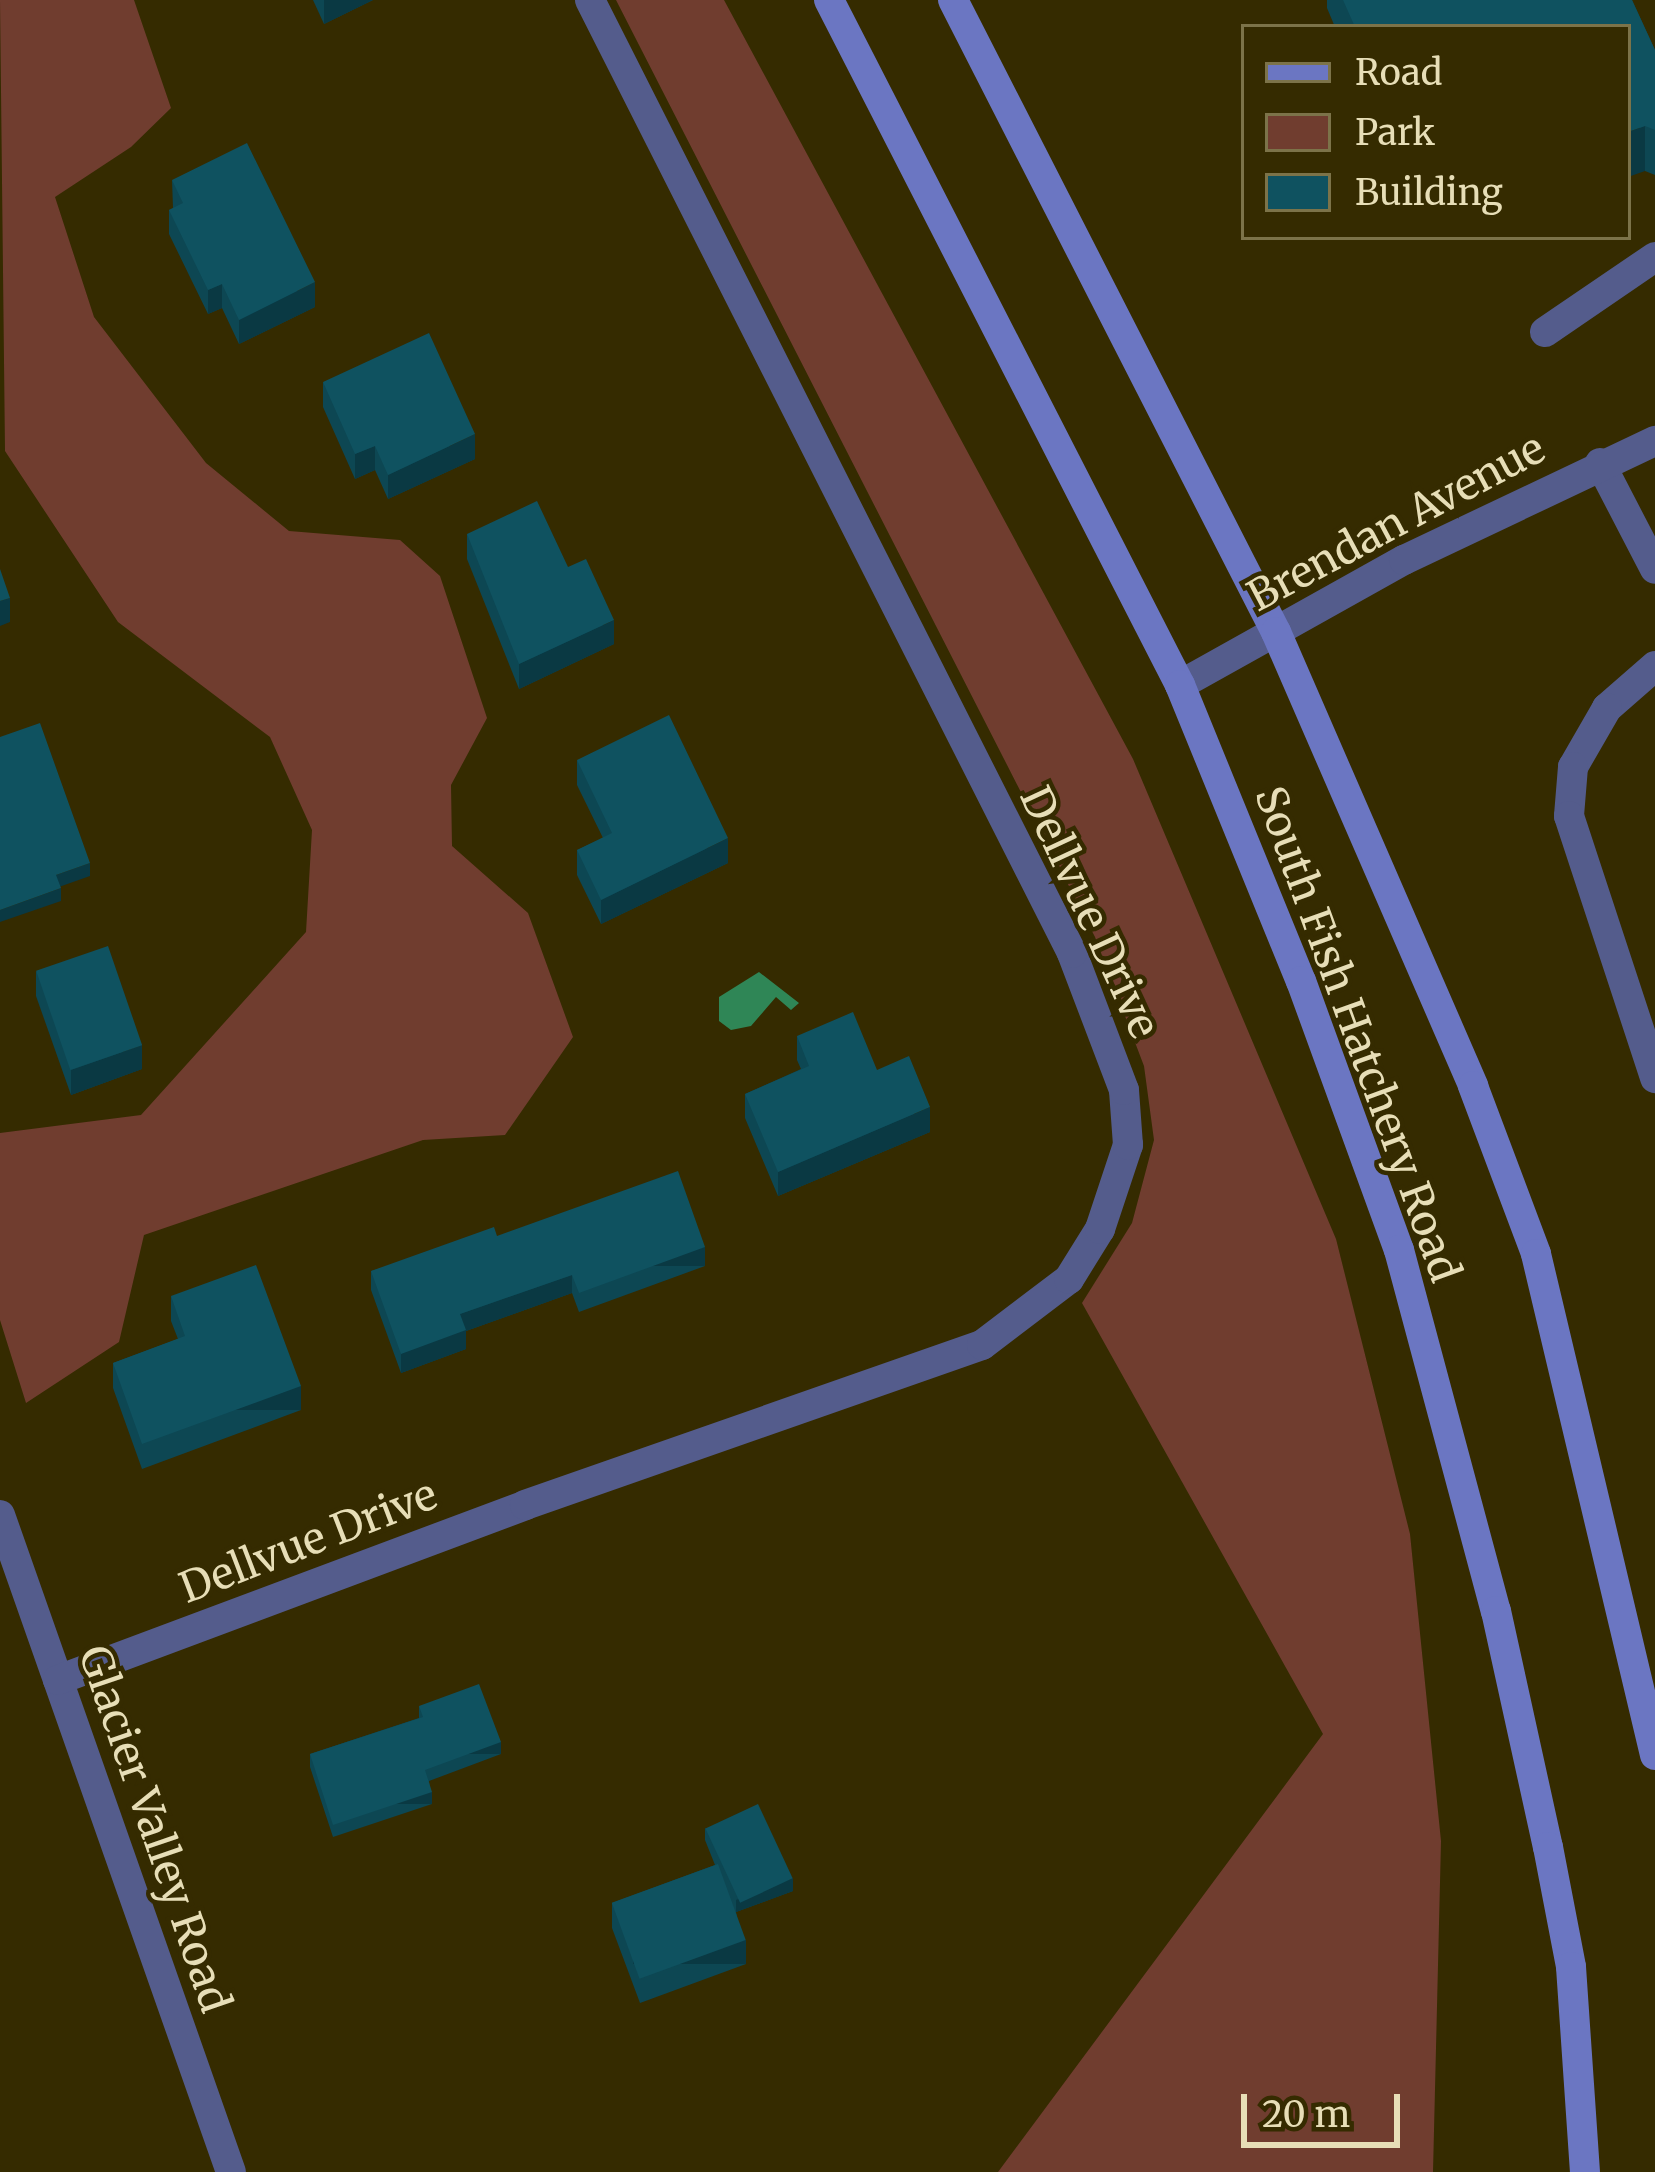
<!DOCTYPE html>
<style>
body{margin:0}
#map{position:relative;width:1655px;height:2172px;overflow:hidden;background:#352b00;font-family:Merriweather,serif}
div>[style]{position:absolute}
.green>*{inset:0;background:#703d2f}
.water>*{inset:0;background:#2f8656}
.service>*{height:30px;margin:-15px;padding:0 15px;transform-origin:15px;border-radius:15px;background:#545c8c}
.minor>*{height:30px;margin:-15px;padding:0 15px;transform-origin:15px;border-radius:15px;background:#545c8c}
.secondary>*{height:30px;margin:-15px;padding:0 15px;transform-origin:15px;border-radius:15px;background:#6b76c2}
.wall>*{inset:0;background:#0d4753}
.shaded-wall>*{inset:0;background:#0a3943;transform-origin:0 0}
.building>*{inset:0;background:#0f5260;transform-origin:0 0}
span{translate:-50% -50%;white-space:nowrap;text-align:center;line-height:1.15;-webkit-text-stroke:9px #352b00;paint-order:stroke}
.street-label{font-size:42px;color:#e7deb7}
.legend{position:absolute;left:1241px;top:24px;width:390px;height:216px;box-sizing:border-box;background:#352b00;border:3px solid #7c7349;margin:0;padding:15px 21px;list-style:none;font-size:36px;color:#e7deb7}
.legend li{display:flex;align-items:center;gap:24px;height:60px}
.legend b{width:60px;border:3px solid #7c7349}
.scale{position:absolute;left:1241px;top:2094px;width:159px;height:54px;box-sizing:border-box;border:6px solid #e7deb7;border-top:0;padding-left:15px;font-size:36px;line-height:42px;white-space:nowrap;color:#e7deb7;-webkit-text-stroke:9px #352b00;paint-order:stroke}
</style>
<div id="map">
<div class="green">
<i style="clip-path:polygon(0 0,134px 0,171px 108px,131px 147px,55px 197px,94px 317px,206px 463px,289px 531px,400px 540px,440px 576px,487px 718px,451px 785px,452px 846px,528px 913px,573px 1037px,505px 1135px,423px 1140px,144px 1235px,119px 1342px,26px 1403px,0 1320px,0 1133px,141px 1115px,306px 932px,312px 830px,270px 737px,118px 622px,5px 451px)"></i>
<i style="clip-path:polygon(616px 0,724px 0,1133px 759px,1336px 1239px,1410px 1534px,1441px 1841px,1433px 2172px,998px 2172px,1323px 1734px,1082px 1303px,1132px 1223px,1154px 1140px,1144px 1066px,1095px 937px)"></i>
</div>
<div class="water">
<i style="clip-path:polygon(759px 972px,799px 1003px,791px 1010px,776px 997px,751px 1026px,731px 1030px,719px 1021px,719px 997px)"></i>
</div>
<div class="service">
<i style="left:1545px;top:332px;width:133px;rotate:-34.3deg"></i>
<i style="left:1600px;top:463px;width:119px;rotate:62.6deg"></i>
<i style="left:1655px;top:666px;width:64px;rotate:138.8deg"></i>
<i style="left:1607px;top:708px;width:68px;rotate:120deg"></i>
<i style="left:1573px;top:767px;width:49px;rotate:94.7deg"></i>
<i style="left:1569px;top:816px;width:276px;rotate:71.8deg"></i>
</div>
<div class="minor">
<i style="left:1180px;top:685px;width:257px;rotate:-29.2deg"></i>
<i style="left:1404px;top:560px;width:278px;rotate:-25.4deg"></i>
<i style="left:0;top:1515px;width:696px;rotate:70.63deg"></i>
<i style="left:58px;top:1680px;width:499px;rotate:-20.5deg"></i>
<i style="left:525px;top:1505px;width:484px;rotate:-19.3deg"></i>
<i style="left:982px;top:1345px;width:109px;rotate:-37.2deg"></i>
<i style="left:1069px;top:1279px;width:59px;rotate:-58.2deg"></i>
<i style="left:1100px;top:1229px;width:89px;rotate:-71.6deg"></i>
<i style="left:1128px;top:1145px;width:55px;rotate:-94.2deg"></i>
<i style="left:1124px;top:1090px;width:147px;rotate:-110.8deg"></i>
<i style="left:1072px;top:953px;width:1068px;rotate:-116.83deg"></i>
</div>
<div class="secondary">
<i style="left:829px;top:0;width:770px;rotate:62.87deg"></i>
<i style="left:1180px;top:685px;width:320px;rotate:67.8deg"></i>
<i style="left:1301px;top:981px;width:286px;rotate:70deg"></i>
<i style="left:1399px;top:1250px;width:374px;rotate:75deg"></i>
<i style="left:1496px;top:1611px;width:242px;rotate:77.6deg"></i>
<i style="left:1548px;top:1847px;width:122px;rotate:79.1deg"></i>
<i style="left:1571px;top:1967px;width:205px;rotate:86.1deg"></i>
<i style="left:953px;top:0;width:710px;rotate:62.93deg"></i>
<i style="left:1276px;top:632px;width:495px;rotate:66.5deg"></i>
<i style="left:1473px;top:1086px;width:179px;rotate:69.4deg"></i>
<i style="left:1536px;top:1254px;width:515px;rotate:76.64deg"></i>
</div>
<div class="wall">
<i style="clip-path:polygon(313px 0,373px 0,324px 24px)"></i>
<i style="clip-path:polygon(1327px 0,1632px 0,1655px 50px,1655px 175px,1645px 171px,1628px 27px,1335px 27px,1327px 8px)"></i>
<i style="clip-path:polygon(172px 180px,315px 307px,239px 344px,222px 308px,208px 314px,169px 234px,169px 210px,173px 208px)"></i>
<i style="clip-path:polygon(323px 382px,475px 459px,388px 499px,375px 470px,355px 479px,323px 407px)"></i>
<i style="clip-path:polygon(467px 534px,568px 567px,614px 644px,519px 689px,467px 559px)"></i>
<i style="clip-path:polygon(577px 760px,728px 863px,601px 924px,577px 875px,577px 850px,603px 838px,577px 785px)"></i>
<i style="clip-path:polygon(36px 971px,142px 1069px,71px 1095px,36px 996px)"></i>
<i style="clip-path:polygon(797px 1036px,877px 1070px,930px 1132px,778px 1196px,745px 1118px,745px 1094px,801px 1069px,797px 1060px)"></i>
<i style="clip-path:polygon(497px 1236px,705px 1266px,579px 1312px,572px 1293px,466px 1331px,466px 1349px,401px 1373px,371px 1290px,371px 1271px)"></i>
<i style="clip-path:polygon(171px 1296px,301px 1410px,142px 1469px,113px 1388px,113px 1363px,178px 1339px,171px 1321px)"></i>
<i style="clip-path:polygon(419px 1706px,501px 1754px,429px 1781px,432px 1804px,333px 1837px,310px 1767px,310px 1754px,419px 1718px)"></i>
<i style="clip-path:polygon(705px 1828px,793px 1891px,736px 1912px,746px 1964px,640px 2003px,612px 1928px,612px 1903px,715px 1865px,705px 1840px)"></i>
</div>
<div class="shaded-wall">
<i style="clip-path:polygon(324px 0,373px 0,324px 24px)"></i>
<i style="clip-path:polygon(1645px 126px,1645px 171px,1628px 177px,1628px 132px)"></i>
<i style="clip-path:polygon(315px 282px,315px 307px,239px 344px,239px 320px)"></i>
<i style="clip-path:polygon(222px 284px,222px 308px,208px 314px,208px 290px)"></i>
<i style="clip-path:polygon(475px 434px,475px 459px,388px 499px,388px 475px)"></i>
<i style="clip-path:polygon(375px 446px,375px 470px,355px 479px,355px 454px)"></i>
<i style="clip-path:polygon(10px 598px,10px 622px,0 626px,0 601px)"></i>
<i style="clip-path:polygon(614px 620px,614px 644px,519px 689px,519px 664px)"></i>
<i style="clip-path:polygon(728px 838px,728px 863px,601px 924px,601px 900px)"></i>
<i style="clip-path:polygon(90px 863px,90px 876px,56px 888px,56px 875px)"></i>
<i style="clip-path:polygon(61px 888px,61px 901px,0 922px,0 910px)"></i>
<i style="clip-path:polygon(142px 1045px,142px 1069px,71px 1095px,71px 1070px)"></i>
<i style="clip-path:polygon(930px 1107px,930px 1132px,778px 1196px,778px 1172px)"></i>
<i style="left:705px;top:1247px;width:19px;height:134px;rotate:90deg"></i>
<i style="clip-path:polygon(572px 1275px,572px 1293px,466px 1331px,466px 1349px,401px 1373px,401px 1354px,460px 1314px)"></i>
<i style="left:301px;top:1386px;width:24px;height:169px;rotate:90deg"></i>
<i style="left:501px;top:1742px;width:12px;height:81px;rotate:90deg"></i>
<i style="left:432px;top:1792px;width:12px;height:104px;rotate:90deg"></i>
<i style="clip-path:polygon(793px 1878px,793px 1891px,736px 1912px,736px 1900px)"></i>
<i style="left:746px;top:1940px;width:24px;height:113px;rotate:90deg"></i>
</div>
<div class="building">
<i style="clip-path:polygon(1343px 0,1632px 0,1655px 50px,1655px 130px,1645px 126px,1628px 132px,1628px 27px,1355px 27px)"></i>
<i style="clip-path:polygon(247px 143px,315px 282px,239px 320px,222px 284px,208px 290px,169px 210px,183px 203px,172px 180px)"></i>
<i style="clip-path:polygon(429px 333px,475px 434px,388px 475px,375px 446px,355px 454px,323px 382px)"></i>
<i style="clip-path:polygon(537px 501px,568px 567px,586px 559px,614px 620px,519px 664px,467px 534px)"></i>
<i style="clip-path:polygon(0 569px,10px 598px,0 601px)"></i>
<i style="clip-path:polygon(669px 715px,728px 838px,601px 900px,577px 850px,612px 833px,577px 760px)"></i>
<i style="clip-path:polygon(40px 723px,90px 863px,56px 875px,61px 888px,0 910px,0 737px)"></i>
<i style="left:108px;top:946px;width:105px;height:76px;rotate:71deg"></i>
<i style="clip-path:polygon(853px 1012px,877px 1070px,909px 1056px,930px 1107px,778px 1172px,745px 1094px,809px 1066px,797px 1036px)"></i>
<i style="clip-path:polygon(678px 1171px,705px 1247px,579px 1293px,572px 1275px,460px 1314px,466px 1330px,401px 1354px,371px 1271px,494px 1227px,497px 1236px)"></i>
<i style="clip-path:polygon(256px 1265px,301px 1386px,142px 1444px,113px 1363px,185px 1336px,171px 1296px)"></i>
<i style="clip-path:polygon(479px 1684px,501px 1742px,425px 1770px,432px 1792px,333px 1825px,310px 1754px,423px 1717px,419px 1706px)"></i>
<i style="left:758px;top:1804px;width:82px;height:58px;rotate:65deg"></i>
<i style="left:718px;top:1864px;width:81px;height:113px;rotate:70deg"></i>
</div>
<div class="street-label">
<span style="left:1396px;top:522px;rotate:-28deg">Brendan Avenue</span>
<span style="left:1090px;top:912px;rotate:65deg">Dellvue Drive</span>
<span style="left:1358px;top:1034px;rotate:70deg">South Fish Hatchery Road</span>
<span style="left:308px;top:1541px;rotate:-21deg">Dellvue Drive</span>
<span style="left:155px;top:1829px;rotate:71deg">Glacier Valley Road</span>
</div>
<ul class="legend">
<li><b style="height:15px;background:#6b76c2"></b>Road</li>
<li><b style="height:33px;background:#703d2f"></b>Park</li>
<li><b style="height:33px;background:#0f5260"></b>Building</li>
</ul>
<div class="scale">20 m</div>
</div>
